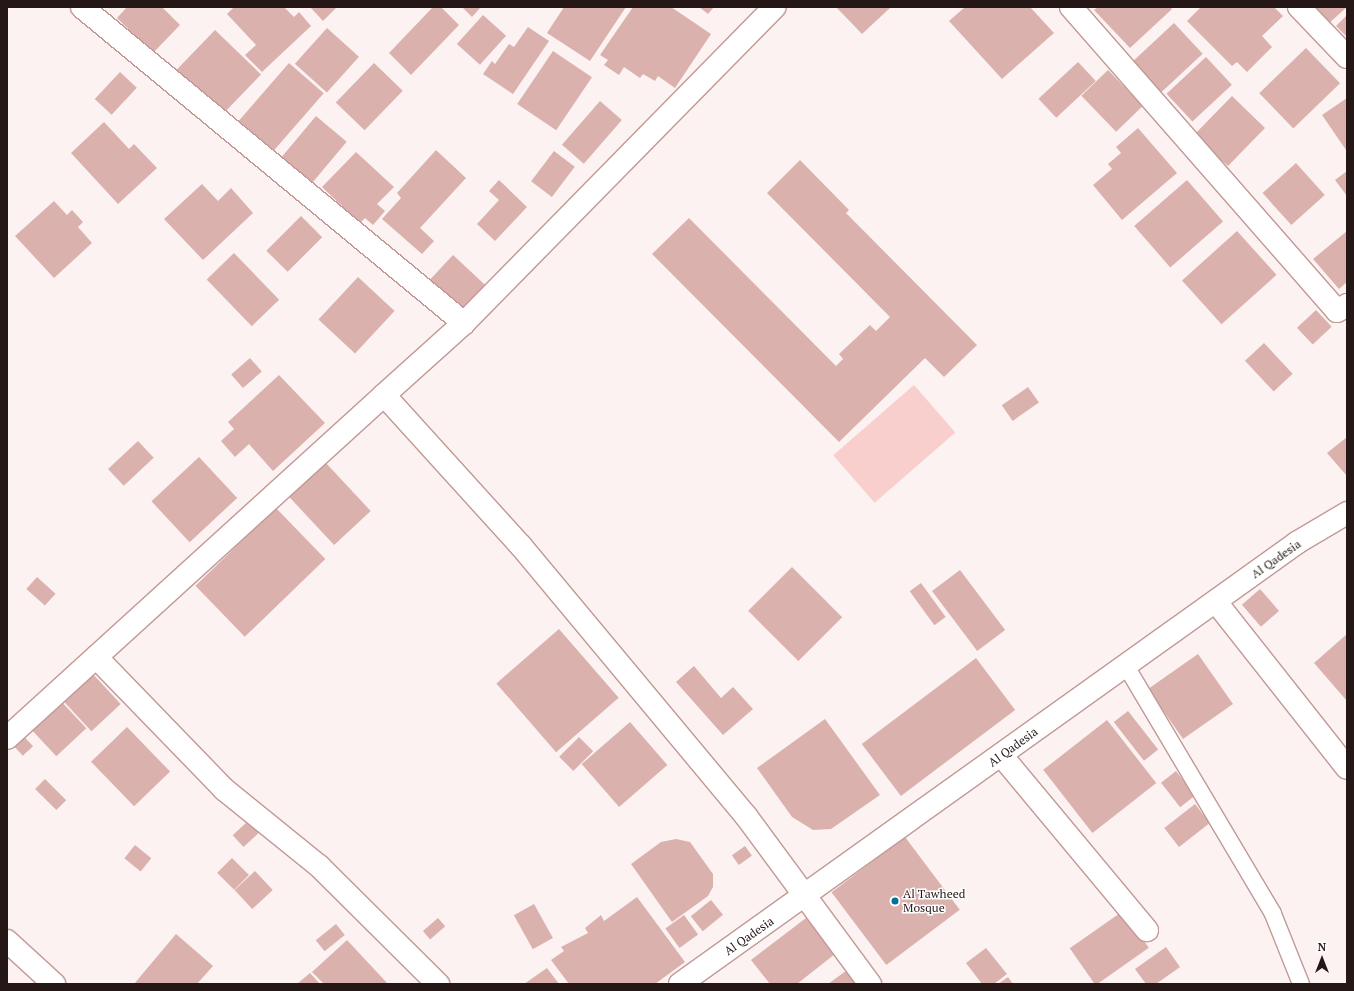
<!DOCTYPE html>
<style>
body{margin:0}
#map{position:relative;width:1354px;height:991px;overflow:hidden;background:#fcf2f2;font-family:"PT Serif",serif}
div>[style]{position:absolute}
.green>*{inset:0;background:#f8cfcc;transform-origin:0 0}
.building>*{inset:0;background:#dbb1ae;transform-origin:0 0}
.roads{filter:drop-shadow(1px 0 #c29996) drop-shadow(-1px 0 #c29996) drop-shadow(0 1px #c29996) drop-shadow(0 -1px #c29996)}
.lane>*{height:16px;margin:-8px;padding:0 8px;transform-origin:8px;border-radius:8px;background:#fff}
.street>*{height:22px;margin:-11px;padding:0 11px;transform-origin:11px;border-radius:11px;background:#fff}
.dots>*{width:11px;height:11px;translate:-50% -50%;box-sizing:border-box;border:2px solid #fff;border-radius:50%}
span{translate:-50% -50%;white-space:nowrap;text-align:center;line-height:1.15;-webkit-text-stroke:3px #fff;paint-order:stroke}
.street-label{font-size:12px;color:#261717}
.poi-label{font-size:12px;color:#261717}
.left{translate:0 -50%;text-align:left}
.frame{position:absolute;inset:0;border:8px solid #261717;pointer-events:none}
.north{position:absolute;left:1302px;top:939px;width:40px;height:40px;-webkit-text-stroke:3px #fff;paint-order:stroke;rotate:0deg;font-size:11px;font-weight:700;line-height:16px;text-align:center;color:#261717}
.north::after{content:'';display:block;margin:auto;width:14px;height:18px;background:#261717;clip-path:polygon(50% 0,100% 100%,50% 72%,0 100%)}
</style>
<div id="map">
<div class="green">
<i style="left:914px;top:385px;width:63px;height:107px;rotate:49deg"></i>
</div>
<div class="building">
<i style="clip-path:polygon(127px 7px,162px 7px,180px 25px,153px 53px,117px 18px)"></i>
<i style="clip-path:polygon(234px 7px,284px 7px,294px 17px,299px 12px,311px 26px,262px 72px,245px 55px,256px 45px,227px 14px)"></i>
<i style="clip-path:polygon(310px 7px,337px 7px,323px 21px)"></i>
<i style="clip-path:polygon(433px 7px,441px 7px,459px 25px,411px 75px,389px 53px)"></i>
<i style="clip-path:polygon(462px 7px,481px 7px,472px 17px)"></i>
<i style="clip-path:polygon(564px 7px,626px 7px,590px 61px,547px 33px)"></i>
<i style="clip-path:polygon(633px 7px,671px 7px,711px 34px,675px 88px,658px 76px,655px 81px,643px 74px,640px 78px,624px 67px,619px 75px,604px 65px,608px 60px,600px 55px)"></i>
<i style="clip-path:polygon(699px 7px,714px 7px,708px 14px)"></i>
<i style="clip-path:polygon(836px 7px,891px 7px,862px 34px)"></i>
<i style="clip-path:polygon(965px 7px,1030px 7px,1054px 33px,1002px 79px,949px 21px)"></i>
<i style="clip-path:polygon(1098px 7px,1170px 7px,1172px 9px,1130px 48px,1094px 10px)"></i>
<i style="clip-path:polygon(1201px 7px,1274px 7px,1283px 16px,1262px 36px,1272px 47px,1247px 72px,1237px 62px,1232px 66px,1187px 21px)"></i>
<i style="clip-path:polygon(1312px 7px,1347px 7px,1328px 24px)"></i>
<i style="left:483px;top:15px;width:31px;height:39px;rotate:42deg"></i>
<i style="clip-path:polygon(1347px 15px,1347px 37px,1336px 26px)"></i>
<i style="left:1174px;top:23px;width:42px;height:58px;rotate:47deg"></i>
<i style="clip-path:polygon(528px 27px,549px 41px,513px 94px,483px 74px,492px 61px,495px 64px,509px 44px,514px 47px)"></i>
<i style="left:327px;top:28px;width:43px;height:48px;rotate:42deg"></i>
<i style="left:215px;top:30px;width:64px;height:58px;rotate:44deg"></i>
<i style="left:1306px;top:48px;width:49px;height:65px;rotate:46deg"></i>
<i style="left:553px;top:51px;width:47px;height:64px;rotate:34deg"></i>
<i style="left:1206px;top:57px;width:38px;height:54px;rotate:47deg"></i>
<i style="left:1078px;top:62px;width:26px;height:54px;rotate:47deg"></i>
<i style="left:289px;top:63px;width:46px;height:82px;rotate:41deg"></i>
<i style="left:374px;top:63px;width:40px;height:55px;rotate:44deg"></i>
<i style="left:1108px;top:70px;width:50px;height:37px;rotate:46deg"></i>
<i style="left:120px;top:72px;width:23px;height:37px;rotate:43deg"></i>
<i style="clip-path:polygon(1232px 96px,1265px 128px,1228px 166px,1220px 159px,1215px 164px,1194px 135px)"></i>
<i style="clip-path:polygon(1347px 98px,1347px 149px,1346px 150px,1322px 115px)"></i>
<i style="left:600px;top:101px;width:29px;height:58px;rotate:41deg"></i>
<i style="left:316px;top:116px;width:40px;height:57px;rotate:40deg"></i>
<i style="clip-path:polygon(104px 122px,129px 149px,134px 144px,157px 168px,118px 204px,71px 153px)"></i>
<i style="clip-path:polygon(1138px 128px,1177px 173px,1122px 220px,1093px 185px,1112px 169px,1108px 164px,1121px 153px,1116px 147px)"></i>
<i style="clip-path:polygon(436px 150px,466px 178px,420px 228px,434px 241px,422px 254px,382px 219px,401px 198px,397px 193px)"></i>
<i style="left:554px;top:151px;width:26px;height:38px;rotate:37deg"></i>
<i style="clip-path:polygon(356px 152px,394px 187px,377px 204px,385px 211px,373px 225px,365px 218px,360px 223px,322px 187px)"></i>
<i style="clip-path:polygon(800px 160px,849px 210px,846px 213px,977px 345px,944px 377px,925px 358px,839px 442px,652px 254px,689px 218px,836px 366px,843px 359px,839px 354px,870px 325px,876px 331px,890px 317px,767px 193px)"></i>
<i style="left:1296px;top:163px;width:43px;height:45px;rotate:48deg"></i>
<i style="clip-path:polygon(1347px 171px,1347px 196px,1335px 180px)"></i>
<i style="clip-path:polygon(499px 180px,527px 207px,495px 241px,477px 224px,499px 200px,489px 191px)"></i>
<i style="left:1187px;top:180px;width:55px;height:70px;rotate:49deg"></i>
<i style="clip-path:polygon(202px 184px,218px 201px,231px 188px,253px 213px,203px 260px,164px 219px)"></i>
<i style="clip-path:polygon(54px 201px,67px 215px,72px 210px,83px 222px,78px 227px,92px 243px,54px 278px,15px 236px)"></i>
<i style="left:301px;top:216px;width:30px;height:49px;rotate:45deg"></i>
<i style="left:1237px;top:231px;width:59px;height:74px;rotate:48deg"></i>
<i style="clip-path:polygon(1347px 231px,1347px 282px,1339px 289px,1313px 259px)"></i>
<i style="left:234px;top:253px;width:65px;height:38px;rotate:46deg"></i>
<i style="left:453px;top:255px;width:44px;height:49px;rotate:43deg"></i>
<i style="left:358px;top:277px;width:50px;height:58px;rotate:43deg"></i>
<i style="left:1316px;top:310px;width:23px;height:26px;rotate:47deg"></i>
<i style="left:1264px;top:343px;width:42px;height:26px;rotate:47deg"></i>
<i style="left:250px;top:358px;width:18px;height:25px;rotate:49deg"></i>
<i style="clip-path:polygon(279px 375px,325px 423px,273px 471px,249px 444px,235px 457px,221px 441px,234px 429px,228px 422px)"></i>
<i style="left:1028px;top:387px;width:19px;height:32px;rotate:55deg"></i>
<i style="clip-path:polygon(1347px 437px,1347px 476px,1327px 453px)"></i>
<i style="left:138px;top:441px;width:23px;height:41px;rotate:47deg"></i>
<i style="left:199px;top:457px;width:56px;height:65px;rotate:47deg"></i>
<i style="left:325px;top:462px;width:67px;height:50px;rotate:47deg"></i>
<i style="left:276px;top:508px;width:71px;height:112px;rotate:46deg"></i>
<i style="left:792px;top:567px;width:71px;height:62px;rotate:45deg"></i>
<i style="left:960px;top:570px;width:75px;height:35px;rotate:53deg"></i>
<i style="left:37px;top:577px;width:25px;height:16px;rotate:42deg"></i>
<i style="left:921px;top:583px;width:42px;height:14px;rotate:54deg"></i>
<i style="left:1260px;top:589px;width:29px;height:24px;rotate:49deg"></i>
<i style="left:559px;top:629px;width:91px;height:83px;rotate:49deg"></i>
<i style="clip-path:polygon(1347px 634px,1347px 701px,1314px 663px)"></i>
<i style="left:1198px;top:654px;width:61px;height:61px;rotate:55deg"></i>
<i style="left:976px;top:658px;width:65px;height:143px;rotate:53deg"></i>
<i style="clip-path:polygon(694px 666px,721px 698px,733px 687px,753px 709px,723px 735px,676px 682px)"></i>
<i style="left:90px;top:671px;width:45px;height:40px;rotate:47deg"></i>
<i style="left:59px;top:699px;width:40px;height:41px;rotate:47deg"></i>
<i style="left:1128px;top:711px;width:49px;height:18px;rotate:52deg"></i>
<i style="clip-path:polygon(825px 719px,880px 795px,831px 829px,813px 830px,792px 817px,757px 768px)"></i>
<i style="left:1107px;top:720px;width:80px;height:81px;rotate:52deg"></i>
<i style="left:630px;top:722px;width:57px;height:64px;rotate:49deg"></i>
<i style="left:127px;top:727px;width:62px;height:50px;rotate:46deg"></i>
<i style="left:16px;top:728px;width:25px;height:14px;rotate:47deg"></i>
<i style="left:579px;top:737px;width:20px;height:28px;rotate:45deg"></i>
<i style="left:1176px;top:771px;width:31px;height:19px;rotate:52deg"></i>
<i style="left:45px;top:779px;width:30px;height:14px;rotate:45deg"></i>
<i style="left:1195px;top:804px;width:24px;height:39px;rotate:52deg"></i>
<i style="left:248px;top:821px;width:16px;height:21px;rotate:47deg"></i>
<i style="left:905px;top:837px;width:91px;height:92px;rotate:53deg"></i>
<i style="clip-path:polygon(676px 839px,690px 842px,713px 874px,713px 887px,708px 896px,672px 922px,631px 864px,661px 842px)"></i>
<i style="left:135px;top:845px;width:21px;height:17px;rotate:39deg"></i>
<i style="left:745px;top:846px;width:12px;height:16px;rotate:55deg"></i>
<i style="left:232px;top:858px;width:24px;height:21px;rotate:45deg"></i>
<i style="left:255px;top:871px;width:26px;height:28px;rotate:47deg"></i>
<i style="clip-path:polygon(637px 897px,685px 962px,655px 984px,569px 984px,551px 960px,564px 951px,561px 947px,588px 933px,585px 928px,601px 915px,604px 921px)"></i>
<i style="left:711px;top:900px;width:19px;height:26px;rotate:51deg"></i>
<i style="left:534px;top:904px;width:39px;height:23px;rotate:61deg"></i>
<i style="left:1123px;top:911px;width:45px;height:65px;rotate:55deg"></i>
<i style="left:684px;top:915px;width:24px;height:23px;rotate:54deg"></i>
<i style="left:438px;top:918px;width:11px;height:20px;rotate:49deg"></i>
<i style="clip-path:polygon(806px 918px,835px 954px,797px 984px,770px 984px,751px 960px)"></i>
<i style="left:336px;top:924px;width:14px;height:26px;rotate:51deg"></i>
<i style="clip-path:polygon(176px 934px,213px 966px,197px 984px,134px 984px)"></i>
<i style="clip-path:polygon(347px 940px,388px 984px,324px 984px,312px 972px)"></i>
<i style="clip-path:polygon(1166px 947px,1180px 967px,1156px 984px,1146px 984px,1135px 969px)"></i>
<i style="clip-path:polygon(986px 948px,1007px 974px,994px 984px,982px 984px,966px 963px)"></i>
<i style="clip-path:polygon(547px 968px,559px 984px,524px 984px)"></i>
<i style="clip-path:polygon(850px 968px,861px 984px,828px 984px)"></i>
<i style="clip-path:polygon(310px 973px,320px 984px,297px 984px)"></i>
<i style="clip-path:polygon(1008px 977px,1013px 984px,998px 984px)"></i>
</div>
<div class="roads">
<div class="lane">
<i style="left:1126px;top:666px;width:288px;rotate:59.3deg"></i>
<i style="left:1273px;top:914px;width:75px;rotate:68.2deg"></i>
</div>
<div class="street">
<i style="left:82px;top:7px;width:496px;rotate:39.6deg"></i>
<i style="left:464px;top:323px;width:108px;rotate:138deg"></i>
<i style="left:384px;top:395px;width:204px;rotate:47.8deg"></i>
<i style="left:521px;top:546px;width:351px;rotate:50.2deg"></i>
<i style="left:746px;top:816px;width:209px;rotate:53.6deg"></i>
<i style="left:1071px;top:7px;width:404px;rotate:48.8deg"></i>
<i style="left:1337px;top:311px;width:12px;rotate:-31deg"></i>
<i style="left:1299px;top:7px;width:69px;rotate:46.2deg"></i>
<i style="left:464px;top:323px;width:443px;rotate:-45.5deg"></i>
<i style="left:1216px;top:602px;width:211px;rotate:51.7deg"></i>
<i style="left:96px;top:657px;width:185px;rotate:45.9deg"></i>
<i style="left:225px;top:790px;width:121px;rotate:39deg"></i>
<i style="left:319px;top:866px;width:168px;rotate:44.8deg"></i>
<i style="left:7px;top:738px;width:510px;rotate:-42.3deg"></i>
<i style="left:1001px;top:755px;width:228px;rotate:50.2deg"></i>
<i style="left:7px;top:941px;width:64px;rotate:42.5deg"></i>
<i style="left:680px;top:984px;width:760px;rotate:-35.57deg"></i>
<i style="left:1298px;top:542px;width:57px;rotate:-30.6deg"></i>
</div>
</div>
<div class="dots">
<i style="left:895px;top:901px;background:#00719c"></i>
</div>
<div class="street-label">
<span style="left:1276px;top:559px;rotate:-35deg">Al Qadesia</span>
<span style="left:1013px;top:747px;rotate:-36deg">Al Qadesia</span>
<span style="left:749px;top:936px;rotate:-35deg">Al Qadesia</span>
</div>
<div class="poi-label">
<span class="left" style="left:903px;top:901px">Al Tawheed<br>Mosque</span>
</div>
<div class="frame"></div>
<div class="north">N</div>
</div>
